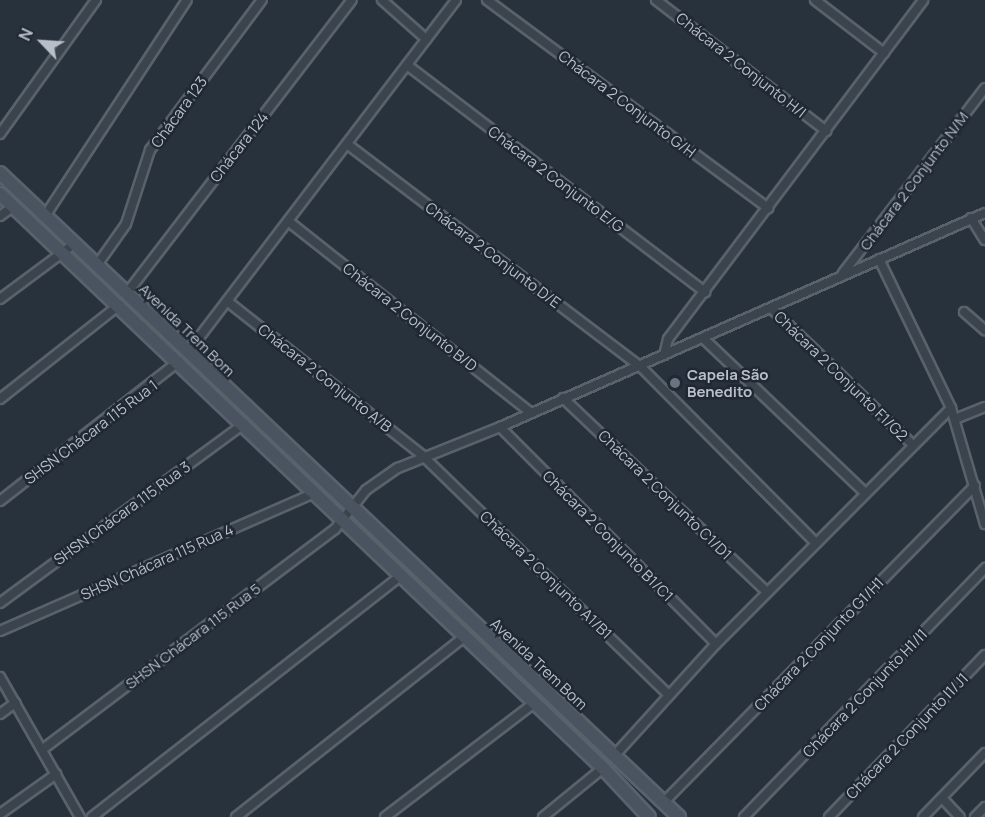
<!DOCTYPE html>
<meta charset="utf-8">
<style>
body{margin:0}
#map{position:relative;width:985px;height:817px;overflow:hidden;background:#28323d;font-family:Manrope,sans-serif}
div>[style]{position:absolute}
.roads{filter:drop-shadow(2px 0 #59626b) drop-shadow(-2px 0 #59626b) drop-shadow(0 2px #59626b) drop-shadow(0 -2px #59626b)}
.street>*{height:8px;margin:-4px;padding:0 4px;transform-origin:4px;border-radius:4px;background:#3b444d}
.secondary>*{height:12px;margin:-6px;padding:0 6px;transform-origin:6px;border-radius:6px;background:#4a5360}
.dots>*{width:16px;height:16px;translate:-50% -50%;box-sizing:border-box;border:3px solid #202933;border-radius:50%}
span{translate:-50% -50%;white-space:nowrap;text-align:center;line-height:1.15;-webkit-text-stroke:5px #202933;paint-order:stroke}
.street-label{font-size:15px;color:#b8bfc8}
.poi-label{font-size:15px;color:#b8bfc8;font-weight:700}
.left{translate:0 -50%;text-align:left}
.north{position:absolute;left:12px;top:12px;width:60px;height:60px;-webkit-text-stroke:4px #202933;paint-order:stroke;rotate:295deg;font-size:16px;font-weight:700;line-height:24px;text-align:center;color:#b8bfc8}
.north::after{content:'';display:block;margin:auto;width:21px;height:27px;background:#b8bfc8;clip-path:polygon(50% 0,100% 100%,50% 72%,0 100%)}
</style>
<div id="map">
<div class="roads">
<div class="street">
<i style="left:382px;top:0;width:59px;rotate:41.6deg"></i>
<i style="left:487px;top:0;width:350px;rotate:36.5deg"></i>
<i style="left:656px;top:0;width:215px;rotate:37.6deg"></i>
<i style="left:815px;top:0;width:87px;rotate:37.5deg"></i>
<i style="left:407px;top:65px;width:375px;rotate:37.3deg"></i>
<i style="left:0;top:134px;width:165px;rotate:-54.4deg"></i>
<i style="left:347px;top:144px;width:368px;rotate:37.2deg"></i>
<i style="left:640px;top:366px;width:250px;rotate:45.2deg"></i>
<i style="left:0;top:216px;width:17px;rotate:-36deg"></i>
<i style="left:45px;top:216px;width:258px;rotate:-56.7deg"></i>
<i style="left:971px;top:218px;width:26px;rotate:58deg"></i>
<i style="left:288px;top:221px;width:310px;rotate:38.3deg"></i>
<i style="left:879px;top:259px;width:165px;rotate:64.2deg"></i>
<i style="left:951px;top:408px;width:121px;rotate:73.7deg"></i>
<i style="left:97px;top:265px;width:50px;rotate:-54.7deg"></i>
<i style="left:126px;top:224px;width:78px;rotate:-72deg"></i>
<i style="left:150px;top:150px;width:187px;rotate:-53.3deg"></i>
<i style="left:843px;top:273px;width:233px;rotate:-52.5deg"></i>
<i style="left:127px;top:293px;width:369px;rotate:-52.5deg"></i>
<i style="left:0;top:299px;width:92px;rotate:-36.6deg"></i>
<i style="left:227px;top:301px;width:250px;rotate:38.3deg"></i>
<i style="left:423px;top:456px;width:343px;rotate:44.2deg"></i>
<i style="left:771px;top:308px;width:196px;rotate:44deg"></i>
<i style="left:964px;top:312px;width:28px;rotate:41deg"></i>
<i style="left:703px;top:338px;width:224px;rotate:43.7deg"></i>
<i style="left:188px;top:352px;width:442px;rotate:-52.7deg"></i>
<i style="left:664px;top:355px;width:16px;rotate:-76deg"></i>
<i style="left:668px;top:339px;width:424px;rotate:-53deg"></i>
<i style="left:563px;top:398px;width:282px;rotate:43.6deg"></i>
<i style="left:0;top:399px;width:152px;rotate:-38.3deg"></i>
<i style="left:955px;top:419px;width:32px;rotate:-22deg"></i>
<i style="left:500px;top:427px;width:306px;rotate:45.1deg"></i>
<i style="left:0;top:501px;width:227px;rotate:-38deg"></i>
<i style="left:0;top:603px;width:303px;rotate:-36.3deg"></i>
<i style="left:0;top:631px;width:343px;rotate:-23.7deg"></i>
<i style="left:0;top:677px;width:161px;rotate:60.3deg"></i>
<i style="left:0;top:714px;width:19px;rotate:-36deg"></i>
<i style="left:43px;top:749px;width:366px;rotate:-37deg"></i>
<i style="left:335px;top:529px;width:50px;rotate:-51.5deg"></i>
<i style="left:366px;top:490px;width:39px;rotate:-35deg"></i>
<i style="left:398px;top:468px;width:110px;rotate:-21.9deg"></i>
<i style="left:500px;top:427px;width:530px;rotate:-23.81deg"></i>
<i style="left:614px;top:756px;width:151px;rotate:-47.7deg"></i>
<i style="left:716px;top:644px;width:333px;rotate:-45.1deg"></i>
<i style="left:942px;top:798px;width:26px;rotate:47deg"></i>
<i style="left:663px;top:803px;width:445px;rotate:-45.5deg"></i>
<i style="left:0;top:814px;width:69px;rotate:-35.5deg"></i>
<i style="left:92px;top:817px;width:390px;rotate:-38deg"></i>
<i style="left:236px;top:817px;width:292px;rotate:-38.3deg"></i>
<i style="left:385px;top:817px;width:188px;rotate:-37.4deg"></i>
<i style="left:543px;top:817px;width:77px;rotate:-39.2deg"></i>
<i style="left:744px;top:817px;width:347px;rotate:-45.9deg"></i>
<i style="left:829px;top:817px;width:225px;rotate:-46.1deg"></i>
<i style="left:923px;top:817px;width:89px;rotate:-45.9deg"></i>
<i style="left:975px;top:817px;width:14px;rotate:-45deg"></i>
</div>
<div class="secondary">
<i style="left:0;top:173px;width:936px;rotate:43.48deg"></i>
<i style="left:0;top:194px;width:833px;rotate:43.59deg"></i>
<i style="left:603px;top:768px;width:67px;rotate:46.8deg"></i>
</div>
</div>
<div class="dots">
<i style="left:675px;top:383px;background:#6b7280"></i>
</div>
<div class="street-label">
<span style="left:741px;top:65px;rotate:38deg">Chácara 2 Conjunto H/I</span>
<span style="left:627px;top:104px;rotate:37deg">Chácara 2 Conjunto G/H</span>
<span style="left:179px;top:112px;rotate:-54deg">Chácara 123</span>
<span style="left:239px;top:147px;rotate:-52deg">Chácara 124</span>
<span style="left:556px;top:179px;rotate:37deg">Chácara 2 Conjunto E/G</span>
<span style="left:914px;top:181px;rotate:-53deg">Chácara 2 Conjunto N/M</span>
<span style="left:493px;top:255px;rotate:37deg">Chácara 2 Conjunto D/E</span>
<span style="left:410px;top:317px;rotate:38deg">Chácara 2 Conjunto B/D</span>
<span style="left:187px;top:330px;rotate:44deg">Avenida Trem Bom</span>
<span style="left:841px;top:376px;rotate:44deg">Chácara 2 Conjunto F1/G2</span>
<span style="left:325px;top:378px;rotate:38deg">Chácara 2 Conjunto A/B</span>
<span style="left:91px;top:432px;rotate:-37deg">SHSN Chácara 115 Rua 1</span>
<span style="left:665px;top:495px;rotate:44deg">Chácara 2 Conjunto C1/D1</span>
<span style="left:122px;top:513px;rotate:-36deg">SHSN Chácara 115 Rua 3</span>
<span style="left:608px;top:536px;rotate:45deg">Chácara 2 Conjunto B1/C1</span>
<span style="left:157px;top:562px;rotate:-24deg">SHSN Chácara 115 Rua 4</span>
<span style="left:546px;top:575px;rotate:44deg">Chácara 2 Conjunto A1/B1</span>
<span style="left:193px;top:636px;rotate:-37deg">SHSN Chácara 115 Rua 5</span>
<span style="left:819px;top:644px;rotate:-46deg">Chácara 2 Conjunto G1/H1</span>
<span style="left:539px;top:664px;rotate:43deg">Avenida Trem Bom</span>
<span style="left:865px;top:693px;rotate:-46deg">Chácara 2 Conjunto H1/I1</span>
<span style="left:907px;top:736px;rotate:-46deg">Chácara 2 Conjunto I1/J1</span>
</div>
<div class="poi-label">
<span class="left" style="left:687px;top:383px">Capela São<br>Benedito</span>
</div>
<div class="north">N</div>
</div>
